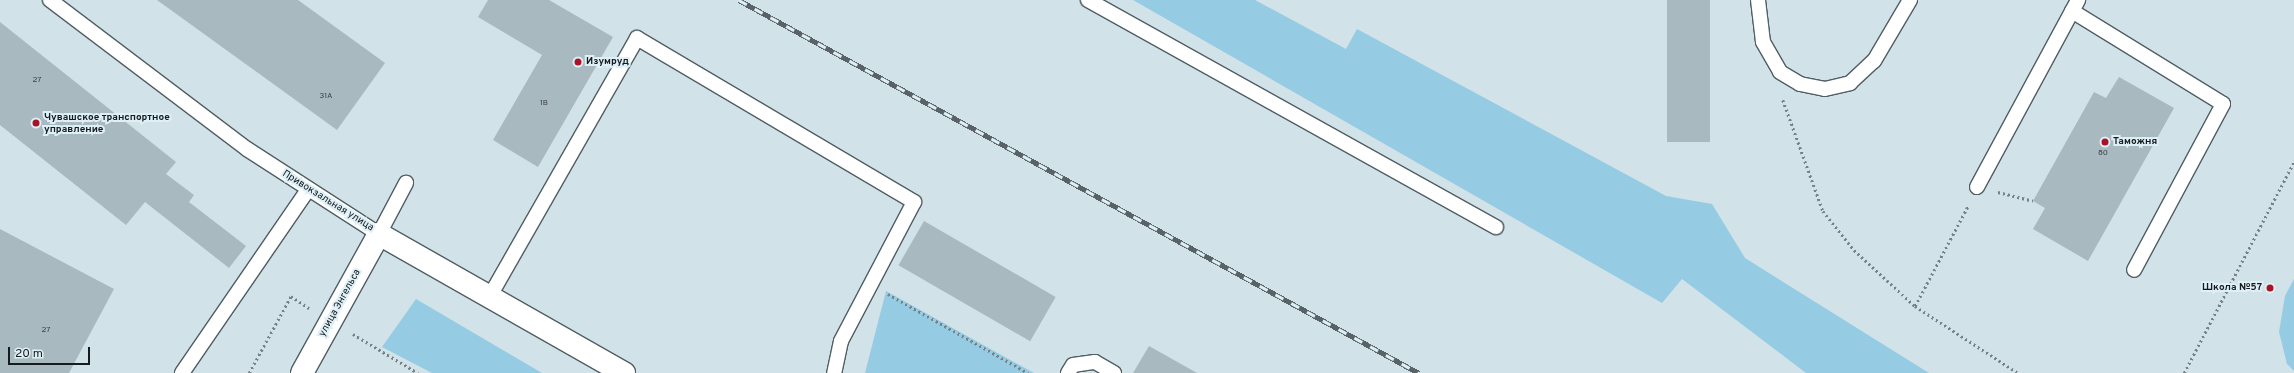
<!DOCTYPE html>
<meta charset="utf-8">
<style>
body{margin:0}
#map{position:relative;width:2294px;height:373px;overflow:hidden;background:#d1e2e9;font-family:Overpass,sans-serif}
div>[style]{position:absolute}
.green>*{inset:0;background:#95cce3}
.building>*{inset:0;background:#a9b9c0;transform-origin:0 0}
.path>*{height:2.5px;margin-top:-1.25px;transform-origin:0;background:repeating-linear-gradient(90deg,#778287 0 2px,transparent 0 5px)}
.roads{filter:drop-shadow(1px 0 #505e64) drop-shadow(-1px 0 #505e64) drop-shadow(0 1px #505e64) drop-shadow(0 -1px #505e64)}
.lane>*{height:14px;margin:-7px;padding:0 7px;transform-origin:7px;border-radius:7px;background:#fff}
.secondary>*{height:22px;margin:-11px;padding:0 11px;transform-origin:11px;border-radius:11px;background:#fff}
.rail>*{height:4.5px;margin-top:-2.25px;transform-origin:0;background:repeating-linear-gradient(90deg,#deeff6 0 9px,#596367 0 18px);box-sizing:border-box;border-block:1px solid #596367}
.dots>*{width:11px;height:11px;translate:-50% -50%;box-sizing:border-box;border:2px solid #deeff6;border-radius:50%}
span{translate:-50% -50%;white-space:nowrap;text-align:center;line-height:1.15;-webkit-text-stroke:4px #deeff6;paint-order:stroke}
.number-label{font-size:8px;color:#3a4246}
.number-label span{-webkit-text-stroke-width:0}
.poi-label{font-size:10px;color:#151b1e;font-weight:700}
.left{translate:0 -50%;text-align:left}
.right{translate:-100% -50%;text-align:right}
.street-label{font-size:10px;color:#151b1e}
.scale{position:absolute;left:8px;top:347px;width:82px;height:18px;box-sizing:border-box;border:2px solid #151b1e;border-top:0;padding-left:5px;font-size:12px;line-height:14px;white-space:nowrap;color:#151b1e;-webkit-text-stroke:3px #deeff6;paint-order:stroke}
</style>
<div id="map">
<div class="green">
<i style="clip-path:polygon(1133px 0,1255px 0,1346px 49px,1357px 29px,1666px 196px,1712px 204px,1745px 258px,1929px 373px,1806px 373px,1682px 279px,1662px 303px)"></i>
<i style="clip-path:polygon(2294px 279px,2294px 371px,2287px 364px,2279px 332px,2285px 296px)"></i>
<i style="clip-path:polygon(886px 291px,1034px 373px,865px 373px)"></i>
<i style="clip-path:polygon(416px 299px,542px 373px,432px 373px,382px 347px)"></i>
</div>
<div class="building">
<i style="clip-path:polygon(157px 0,298px 0,385px 63px,337px 130px)"></i>
<i style="clip-path:polygon(488px 0,549px 0,613px 37px,538px 167px,493px 140px,542px 55px,478px 17px)"></i>
<i style="left:1667px;top:0;width:43px;height:142px"></i>
<i style="clip-path:polygon(0 22px,176px 162px,166px 174px,194px 195px,189px 202px,246px 246px,229px 268px,145px 202px,126px 225px,0 125px)"></i>
<i style="clip-path:polygon(2119px 77px,2174px 108px,2088px 261px,2033px 229px,2045px 208px,2033px 201px,2094px 92px,2106px 98px)"></i>
<i style="left:924px;top:221px;width:152px;height:51px;rotate:30deg"></i>
<i style="clip-path:polygon(0 229px,114px 289px,69px 373px,0 373px)"></i>
<i style="clip-path:polygon(1149px 346px,1197px 373px,1133px 373px)"></i>
</div>
<div class="path">
<i style="left:1783px;top:100px;width:118px;rotate:70.2deg"></i>
<i style="left:1823px;top:211px;width:50px;rotate:51.5deg"></i>
<i style="left:1854px;top:250px;width:83px;rotate:42.6deg"></i>
<i style="left:1915px;top:306px;width:123px;rotate:33deg"></i>
<i style="left:1998px;top:192px;width:36px;rotate:14deg"></i>
<i style="left:888px;top:294px;width:161px;rotate:29.4deg"></i>
<i style="left:1915px;top:306px;width:113px;rotate:-62.1deg"></i>
<i style="left:353px;top:334px;width:76px;rotate:31deg"></i>
<i style="left:249px;top:373px;width:88px;rotate:-61.4deg"></i>
<i style="left:291px;top:296px;width:22px;rotate:34deg"></i>
<i style="left:2184px;top:373px;width:238px;rotate:-62.5deg"></i>
</div>
<div class="roads">
<div class="lane">
<i style="left:50px;top:0;width:247px;rotate:37.1deg"></i>
<i style="left:247px;top:149px;width:157px;rotate:32.8deg"></i>
<i style="left:379px;top:234px;width:58px;rotate:-62.1deg"></i>
<i style="left:1088px;top:0;width:467px;rotate:29.1deg"></i>
<i style="left:1758px;top:0;width:42px;rotate:83.2deg"></i>
<i style="left:1763px;top:42px;width:34px;rotate:60deg"></i>
<i style="left:1780px;top:72px;width:23px;rotate:31deg"></i>
<i style="left:1800px;top:84px;width:25px;rotate:11deg"></i>
<i style="left:1825px;top:89px;width:26px;rotate:-13deg"></i>
<i style="left:1850px;top:83px;width:33px;rotate:-43deg"></i>
<i style="left:1874px;top:61px;width:71px;rotate:-59.5deg"></i>
<i style="left:2072px;top:11px;width:177px;rotate:31.6deg"></i>
<i style="left:2223px;top:104px;width:188px;rotate:118.2deg"></i>
<i style="left:1977px;top:187px;width:213px;rotate:-61.6deg"></i>
<i style="left:490px;top:296px;width:297px;rotate:-60.3deg"></i>
<i style="left:637px;top:38px;width:322px;rotate:30.6deg"></i>
<i style="left:914px;top:202px;width:157px;rotate:117.7deg"></i>
<i style="left:841px;top:341px;width:33px;rotate:102deg"></i>
<i style="left:182px;top:373px;width:222px;rotate:-55.5deg"></i>
<i style="left:1068px;top:373px;width:9px;rotate:-58deg"></i>
<i style="left:1073px;top:365px;width:22px;rotate:-8deg"></i>
<i style="left:1095px;top:362px;width:22px;rotate:30deg"></i>
</div>
<div class="secondary">
<i style="left:302px;top:373px;width:159px;rotate:-61deg"></i>
<i style="left:379px;top:234px;width:282px;rotate:29.6deg"></i>
</div>
</div>
<div class="rail">
<i style="left:739px;top:0;width:776px;rotate:28.75deg"></i>
</div>
<div class="dots">
<i style="left:578px;top:62px;background:#a91325"></i>
<i style="left:36px;top:123px;background:#a91325"></i>
<i style="left:2105px;top:142px;background:#a91325"></i>
<i style="left:2270px;top:288px;background:#a91325"></i>
</div>
<div class="number-label">
<span style="left:37px;top:81px">27</span>
<span style="left:326px;top:97px">31А</span>
<span style="left:544px;top:104px">1В</span>
<span style="left:2103px;top:154px">80</span>
<span style="left:46px;top:331px">27</span>
</div>
<div class="poi-label">
<span class="left" style="left:586px;top:62px">Изумруд</span>
<span class="left" style="left:44px;top:123px">Чувашское транспортное<br>управление</span>
<span class="left" style="left:2113px;top:142px">Таможня</span>
<span class="right" style="left:2262px;top:288px">Школа №57</span>
</div>
<div class="street-label">
<span style="left:328px;top:201px;rotate:32deg">Привокзальная улица</span>
<span style="left:340px;top:303px;rotate:-61deg">улица Энгельса</span>
</div>
<div class="scale">20 m</div>
</div>
